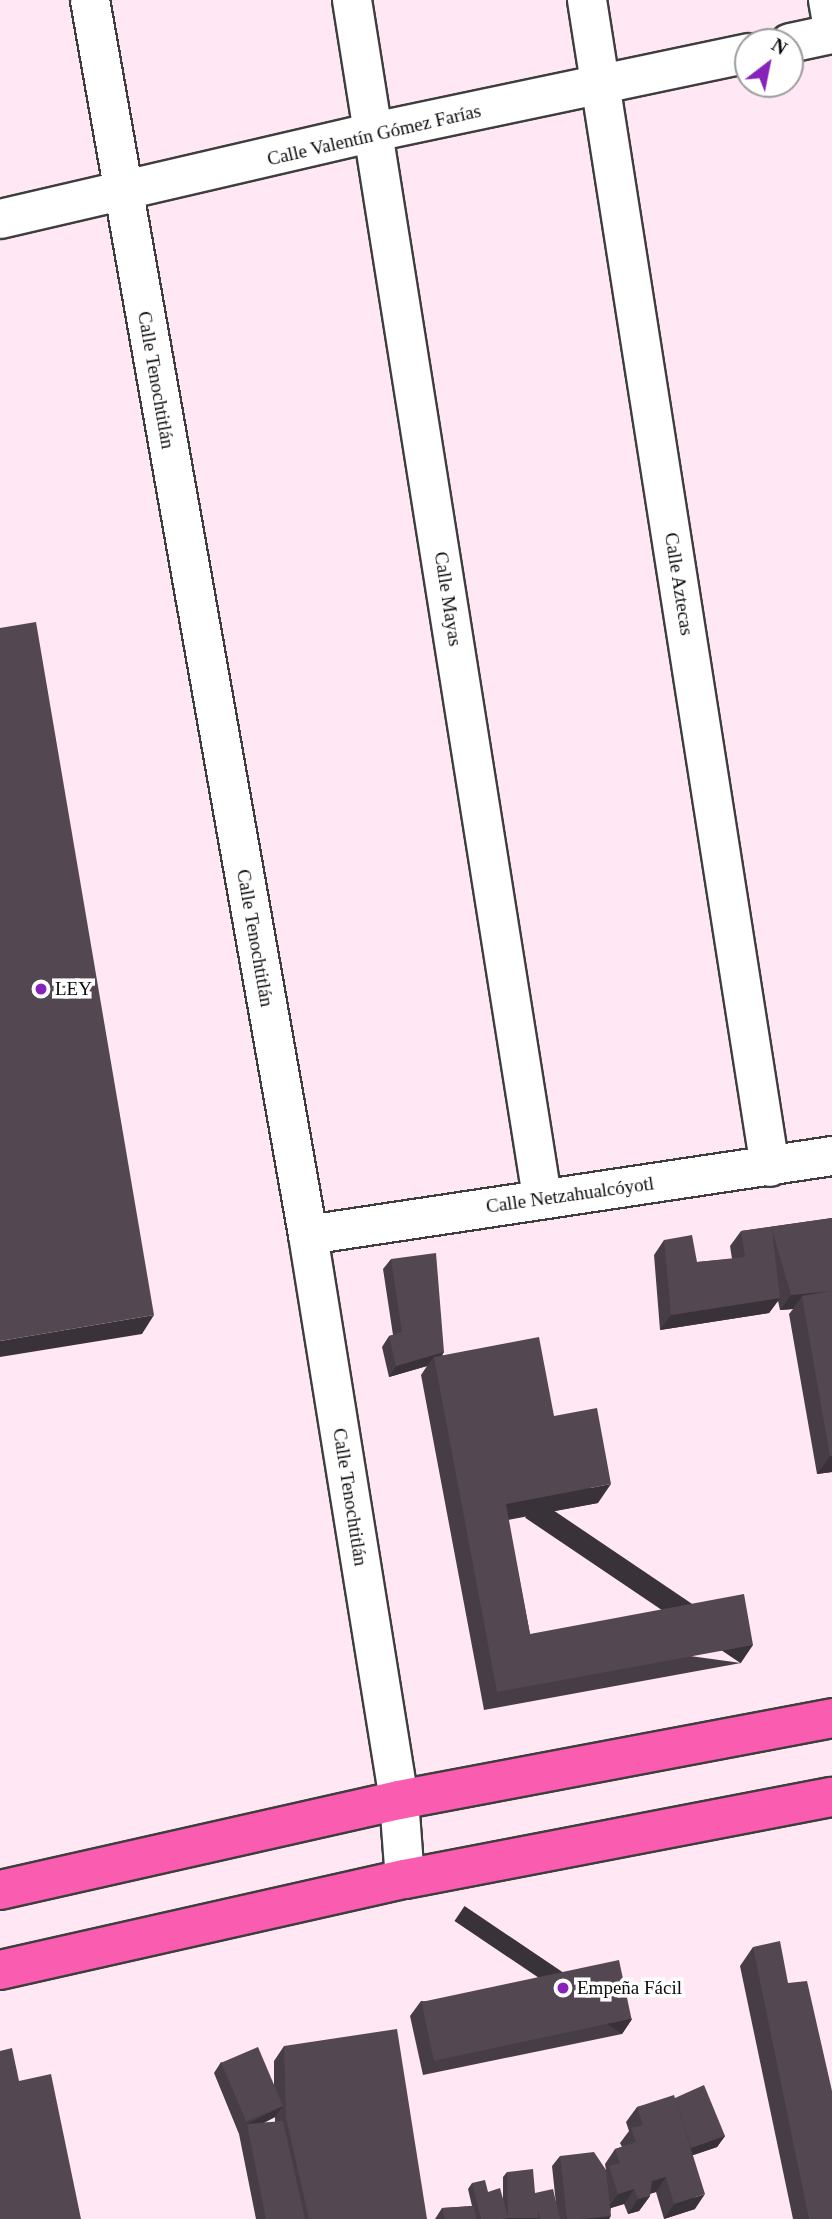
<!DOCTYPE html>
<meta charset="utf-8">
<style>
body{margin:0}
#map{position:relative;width:832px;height:2219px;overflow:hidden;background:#ffe8f3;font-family:"Times New Roman",serif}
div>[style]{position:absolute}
.roads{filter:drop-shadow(2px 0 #3e3e3e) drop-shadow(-2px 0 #3e3e3e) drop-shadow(0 2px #3e3e3e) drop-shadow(0 -2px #3e3e3e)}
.minor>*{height:38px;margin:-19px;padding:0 19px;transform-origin:19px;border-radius:19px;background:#fff}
.major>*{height:38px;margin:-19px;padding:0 19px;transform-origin:19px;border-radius:19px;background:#fa5db0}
.wall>*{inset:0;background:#473d47}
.shaded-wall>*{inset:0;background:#3a3239;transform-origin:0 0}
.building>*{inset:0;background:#534752;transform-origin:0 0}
.dots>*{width:19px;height:19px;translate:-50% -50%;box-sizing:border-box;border:4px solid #fff;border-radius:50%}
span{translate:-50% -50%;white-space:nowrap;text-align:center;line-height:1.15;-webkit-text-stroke:7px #fff;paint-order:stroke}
.street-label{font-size:19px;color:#0b0b0b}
.poi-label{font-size:19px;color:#0b0b0b}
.left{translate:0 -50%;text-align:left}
.north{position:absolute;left:734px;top:28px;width:70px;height:70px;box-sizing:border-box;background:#fff;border:2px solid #9d9d9d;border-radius:50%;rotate:32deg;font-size:19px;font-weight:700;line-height:28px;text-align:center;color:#0b0b0b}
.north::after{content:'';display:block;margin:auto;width:24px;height:32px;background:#82b;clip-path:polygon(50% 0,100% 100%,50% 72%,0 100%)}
</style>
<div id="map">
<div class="roads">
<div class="minor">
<i style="left:90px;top:0;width:1254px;rotate:79.99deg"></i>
<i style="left:308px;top:1235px;width:572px;rotate:80.85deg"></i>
<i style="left:399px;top:1800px;width:79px;rotate:85.7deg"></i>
<i style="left:352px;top:0;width:1212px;rotate:80.98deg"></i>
<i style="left:587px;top:0;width:1181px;rotate:81.09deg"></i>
<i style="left:828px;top:0;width:22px;rotate:80deg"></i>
<i style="left:790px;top:43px;width:43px;rotate:-12.1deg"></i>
<i style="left:0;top:219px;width:384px;rotate:-13.1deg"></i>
<i style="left:374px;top:132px;width:382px;rotate:-11.9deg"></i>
<i style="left:308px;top:1235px;width:530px;rotate:-8.57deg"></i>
</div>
<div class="major">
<i style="left:0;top:1890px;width:409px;rotate:-12.7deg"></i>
<i style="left:399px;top:1800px;width:441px;rotate:-10.7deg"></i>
<i style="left:0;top:1970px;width:415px;rotate:-12.7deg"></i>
<i style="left:405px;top:1879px;width:435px;rotate:-10.9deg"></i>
</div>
</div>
<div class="wall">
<i style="clip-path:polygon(832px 1218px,832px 1472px,817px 1474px,789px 1314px,793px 1309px,780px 1310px,778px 1301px,769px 1313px,660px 1330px,654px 1255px,664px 1240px,697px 1262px,732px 1259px,730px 1246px,741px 1231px)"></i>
<i style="clip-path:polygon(391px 1259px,444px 1352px,442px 1355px,554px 1416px,598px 1503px,508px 1520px,530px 1634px,741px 1663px,484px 1710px,421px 1375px,427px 1366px,389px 1377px,382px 1347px,389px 1336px,393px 1335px,383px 1269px)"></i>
<i style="clip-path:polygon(753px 1947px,788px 1983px,832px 2219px,793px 2219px,740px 1966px)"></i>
<i style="clip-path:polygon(421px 2001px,632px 2019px,622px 2034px,423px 2075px,410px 2016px)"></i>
<i style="clip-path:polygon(evenodd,284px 2046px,427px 2219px,256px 2219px,239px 2134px,214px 2073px,221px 2062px,274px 2087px,274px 2061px,284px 2046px,275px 2117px,275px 2122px,264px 2123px,275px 2117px)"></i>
<i style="clip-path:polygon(675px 2098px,725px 2136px,717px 2147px,693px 2155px,695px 2209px,664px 2219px,656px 2192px,650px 2194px,650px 2196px,639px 2211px,628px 2214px,624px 2204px,611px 2208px,609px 2219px,435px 2219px,442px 2208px,472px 2206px,468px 2189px,472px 2183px,503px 2201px,503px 2177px,507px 2172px,535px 2193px,556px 2204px,552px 2166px,560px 2156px,606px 2170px,605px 2164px,615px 2149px,622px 2147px,620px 2143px,629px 2131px,626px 2122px,637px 2107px)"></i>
</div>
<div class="shaded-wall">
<i style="clip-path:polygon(832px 1291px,802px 1296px,793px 1309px,780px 1310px,791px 1295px)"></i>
<i style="clip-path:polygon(780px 1298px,769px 1313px,660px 1330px,671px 1315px)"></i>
<i style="clip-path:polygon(154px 1315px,142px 1334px,0 1357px,0 1341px)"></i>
<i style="clip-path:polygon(444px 1352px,437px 1363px,434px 1357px,427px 1366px,389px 1377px,396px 1366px)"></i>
<i style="clip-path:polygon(830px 1456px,832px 1456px,832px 1472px,817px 1474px)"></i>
<i style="clip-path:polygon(611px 1484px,598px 1503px,493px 1522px,506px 1504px)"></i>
<i style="left:753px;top:1645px;width:22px;height:260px;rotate:124deg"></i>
<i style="left:632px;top:2019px;width:18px;height:202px;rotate:124deg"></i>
<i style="clip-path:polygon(283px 2106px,275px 2117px,248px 2130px,247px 2124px)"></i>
<i style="clip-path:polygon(725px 2136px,717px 2147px,679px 2160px,687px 2149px)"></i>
<i style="clip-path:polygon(666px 2177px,656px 2192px,641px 2196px,652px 2181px)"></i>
<i style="clip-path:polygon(634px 2189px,624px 2204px,607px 2209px,618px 2194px)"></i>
<i style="clip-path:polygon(705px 2194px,695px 2209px,664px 2219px,674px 2204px)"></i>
<i style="clip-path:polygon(650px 2196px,639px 2211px,628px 2214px,638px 2199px)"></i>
<i style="clip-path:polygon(611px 2216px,609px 2219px,582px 2219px)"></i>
<i style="clip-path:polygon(508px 2218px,538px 2218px,537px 2219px,502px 2219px)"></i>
</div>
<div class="building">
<i style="clip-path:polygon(36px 622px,154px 1315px,0 1341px,0 628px)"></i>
<i style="clip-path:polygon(832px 1218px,832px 1291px,791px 1295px,772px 1230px,780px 1298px,671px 1315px,664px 1240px,692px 1235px,697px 1262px,745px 1257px,741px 1231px)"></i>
<i style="clip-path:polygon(436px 1253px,444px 1352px,396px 1366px,389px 1336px,402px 1332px,391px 1259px)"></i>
<i style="clip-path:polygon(832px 1291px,832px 1456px,830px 1456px,802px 1296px)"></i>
<i style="clip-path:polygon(539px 1337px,554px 1416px,597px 1408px,611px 1484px,506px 1504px,530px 1634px,744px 1594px,753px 1645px,497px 1692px,434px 1357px)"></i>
<i style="clip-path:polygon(780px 1941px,788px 1983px,807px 1981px,832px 2091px,832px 2219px,809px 2219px,753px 1947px)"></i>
<i style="left:619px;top:1960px;width:60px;height:202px;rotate:78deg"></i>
<i style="clip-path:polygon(397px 2029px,427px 2219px,309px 2219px,286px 2117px,284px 2046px)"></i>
<i style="left:258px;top:2047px;width:64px;height:40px;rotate:67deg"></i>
<i style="clip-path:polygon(12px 2048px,19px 2081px,51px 2074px,81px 2219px,0 2219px,0 2051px)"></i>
<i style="clip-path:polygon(704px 2085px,725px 2136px,691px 2148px,675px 2098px)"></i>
<i style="clip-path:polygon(674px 2095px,705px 2194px,674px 2204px,666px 2177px,652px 2181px,650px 2196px,638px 2199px,634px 2189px,618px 2194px,609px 2166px,620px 2163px,615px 2149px,636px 2142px,631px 2128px,643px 2125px,637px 2107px)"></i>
<i style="clip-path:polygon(283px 2121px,305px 2219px,266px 2219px,247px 2124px)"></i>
<i style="clip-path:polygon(594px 2152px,606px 2170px,611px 2216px,582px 2219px,567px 2219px,560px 2156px)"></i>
<i style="clip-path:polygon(533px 2169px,535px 2193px,553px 2189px,560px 2219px,540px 2219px,538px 2209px,538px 2218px,508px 2218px,502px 2219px,481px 2219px,472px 2183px,485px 2180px,488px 2192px,500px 2188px,508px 2217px,507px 2172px)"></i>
<i style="clip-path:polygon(474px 2206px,476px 2219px,445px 2219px,442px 2208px)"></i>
</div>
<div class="dots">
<i style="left:41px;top:989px;background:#82b"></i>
<i style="left:563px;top:1988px;background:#82b"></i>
</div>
<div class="street-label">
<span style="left:374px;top:135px;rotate:-13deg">Calle Valentín Gómez Farías</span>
<span style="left:156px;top:380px;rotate:80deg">Calle Tenochtitlán</span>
<span style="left:679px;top:584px;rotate:81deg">Calle Aztecas</span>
<span style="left:448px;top:599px;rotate:81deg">Calle Mayas</span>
<span style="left:255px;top:938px;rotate:80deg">Calle Tenochtitlán</span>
<span style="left:570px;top:1195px;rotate:-8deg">Calle Netzahualcóyotl</span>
<span style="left:350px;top:1497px;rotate:81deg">Calle Tenochtitlán</span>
</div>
<div class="poi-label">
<span class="left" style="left:55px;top:989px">LEY</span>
<span class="left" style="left:577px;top:1988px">Empeña Fácil</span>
</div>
<div class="north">N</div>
</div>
